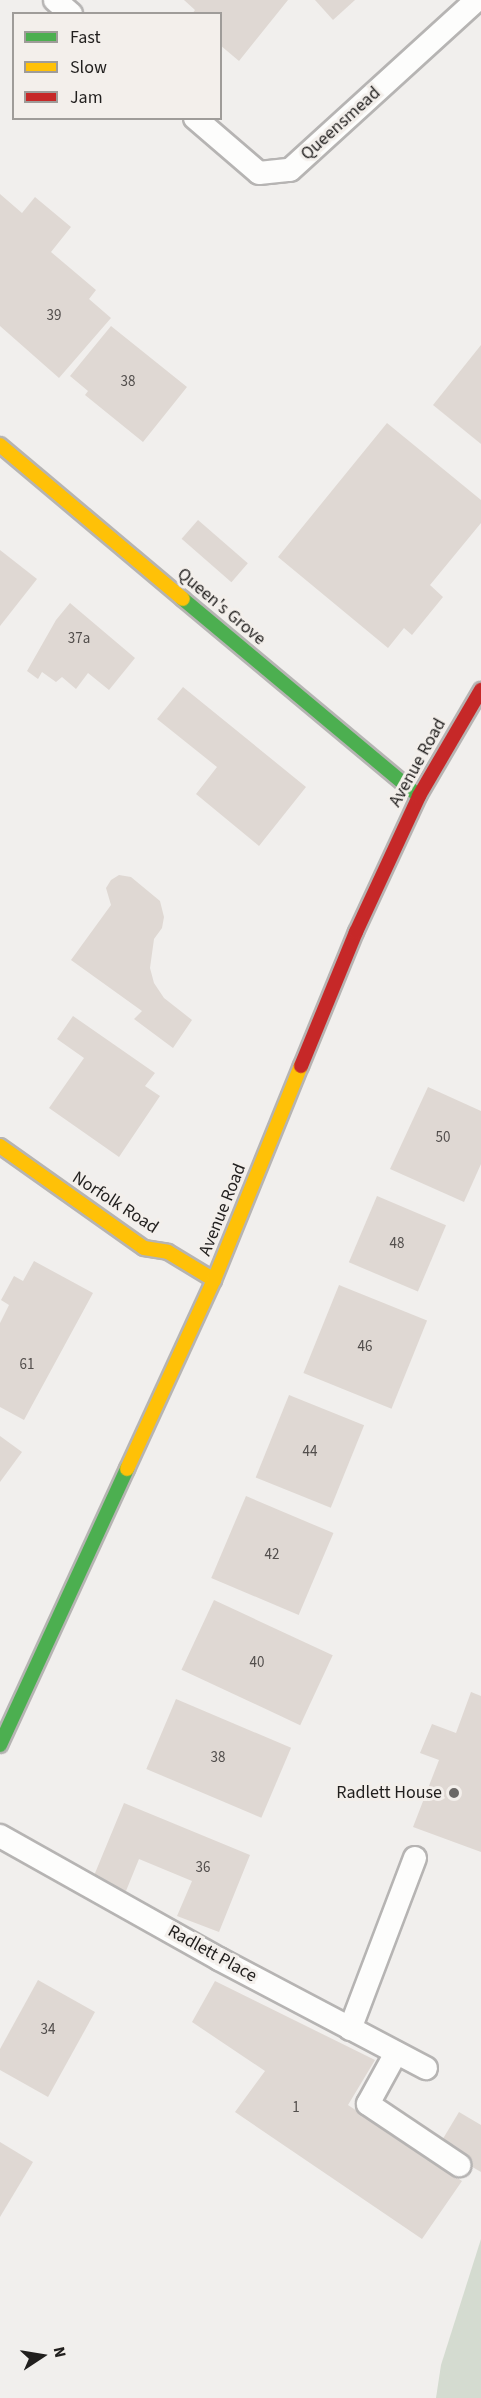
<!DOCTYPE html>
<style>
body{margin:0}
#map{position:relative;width:481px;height:2398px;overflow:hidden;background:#f1efed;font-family:"Source Sans 3",sans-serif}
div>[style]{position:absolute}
.green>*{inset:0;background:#d4dbd0}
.building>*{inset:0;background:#dfd8d3;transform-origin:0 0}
.roads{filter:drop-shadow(2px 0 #b6b4b3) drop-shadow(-2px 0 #b6b4b3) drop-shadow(0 2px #b6b4b3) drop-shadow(0 -2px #b6b4b3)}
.lane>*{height:22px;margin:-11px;padding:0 11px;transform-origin:11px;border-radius:11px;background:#fdfdfc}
.fast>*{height:14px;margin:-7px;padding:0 7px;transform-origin:7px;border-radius:7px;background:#4caf50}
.slow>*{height:14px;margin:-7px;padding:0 7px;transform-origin:7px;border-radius:7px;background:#ffc107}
.jam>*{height:14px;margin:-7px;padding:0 7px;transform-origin:7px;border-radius:7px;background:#c62828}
.dots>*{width:16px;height:16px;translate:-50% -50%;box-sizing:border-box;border:3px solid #f3efeb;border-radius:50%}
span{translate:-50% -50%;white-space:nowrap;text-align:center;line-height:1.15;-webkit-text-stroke:6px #f3efeb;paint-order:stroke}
.number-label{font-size:15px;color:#524e4c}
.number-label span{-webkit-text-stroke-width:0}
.street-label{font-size:18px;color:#211f1e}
.poi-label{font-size:18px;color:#211f1e}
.right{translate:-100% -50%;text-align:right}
.legend{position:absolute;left:12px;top:12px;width:210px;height:108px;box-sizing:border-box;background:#f3efeb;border:2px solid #9f9c99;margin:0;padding:8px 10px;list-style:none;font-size:18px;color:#211f1e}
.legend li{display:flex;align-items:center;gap:12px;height:30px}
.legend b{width:30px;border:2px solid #9f9c99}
.north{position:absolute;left:12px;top:2326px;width:60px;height:60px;-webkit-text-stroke:4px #f3efeb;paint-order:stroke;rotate:78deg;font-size:16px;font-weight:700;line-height:24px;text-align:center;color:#211f1e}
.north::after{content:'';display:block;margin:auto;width:21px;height:27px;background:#211f1e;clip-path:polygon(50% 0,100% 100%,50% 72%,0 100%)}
</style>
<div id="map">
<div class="green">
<i style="clip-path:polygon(481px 2239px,481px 2398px,436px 2398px,441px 2365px)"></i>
</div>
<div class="building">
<i style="clip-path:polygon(184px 0,288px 0,239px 61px,220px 45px,220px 14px,192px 14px,195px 10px)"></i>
<i style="clip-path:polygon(315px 0,355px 0,333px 20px)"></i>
<i style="clip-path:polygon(0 194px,22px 213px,35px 197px,71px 227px,51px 252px,96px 290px,89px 299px,111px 318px,59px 378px,0 326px)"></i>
<i style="clip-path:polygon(111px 326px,187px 387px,143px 442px,85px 395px,88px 391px,70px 376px)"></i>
<i style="clip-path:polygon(481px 345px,481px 444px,433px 405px)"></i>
<i style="clip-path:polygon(387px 423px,481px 500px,481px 523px,430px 585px,443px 597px,412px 635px,404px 628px,388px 648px,278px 557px)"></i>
<i style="left:198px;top:520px;width:66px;height:25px;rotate:41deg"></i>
<i style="clip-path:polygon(0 550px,37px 579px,0 626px)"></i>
<i style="clip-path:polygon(70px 603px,135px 658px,109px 690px,88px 673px,76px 689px,62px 677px,56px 682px,42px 672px,38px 679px,27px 671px,56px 620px)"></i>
<i style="clip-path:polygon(183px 687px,306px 787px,259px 846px,196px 794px,217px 767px,157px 719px)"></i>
<i style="clip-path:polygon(119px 875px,131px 877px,160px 901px,164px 917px,162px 928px,154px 939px,150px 968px,154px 983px,164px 998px,192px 1020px,173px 1048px,134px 1019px,142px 1011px,71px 960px,111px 905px,106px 888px,111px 880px)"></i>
<i style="clip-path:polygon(73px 1016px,155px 1073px,145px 1086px,160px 1096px,119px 1157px,49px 1108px,84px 1058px,57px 1039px)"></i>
<i style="clip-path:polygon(428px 1087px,481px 1111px,481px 1164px,464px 1202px,390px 1169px)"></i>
<i style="left:377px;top:1196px;width:75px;height:72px;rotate:23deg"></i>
<i style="clip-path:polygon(34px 1261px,93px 1293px,24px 1420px,0 1407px,0 1323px,9px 1305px,1px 1300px,14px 1276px,23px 1281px)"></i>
<i style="left:339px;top:1285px;width:95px;height:95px;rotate:22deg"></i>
<i style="left:289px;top:1395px;width:81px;height:89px;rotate:22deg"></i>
<i style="clip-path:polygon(0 1436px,22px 1452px,0 1482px)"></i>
<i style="left:246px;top:1496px;width:95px;height:89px;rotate:23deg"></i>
<i style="left:214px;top:1600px;width:131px;height:77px;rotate:25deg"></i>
<i style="clip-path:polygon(471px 1692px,481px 1696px,481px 1852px,413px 1827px,439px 1760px,420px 1753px,432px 1724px,456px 1733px)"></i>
<i style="left:176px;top:1699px;width:125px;height:76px;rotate:23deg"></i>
<i style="clip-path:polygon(124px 1803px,250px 1855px,219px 1932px,177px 1916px,192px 1881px,139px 1859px,126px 1891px,93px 1878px)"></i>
<i style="clip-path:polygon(38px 1980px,95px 2012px,48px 2097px,0 2070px,0 2049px)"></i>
<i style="clip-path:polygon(215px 1981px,375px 2060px,348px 2105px,462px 2181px,422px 2239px,235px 2112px,265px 2071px,192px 2022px)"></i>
<i style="clip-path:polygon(459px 2112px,481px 2125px,481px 2172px,438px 2147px)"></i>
<i style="clip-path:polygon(0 2142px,33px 2162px,0 2217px)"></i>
</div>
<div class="roads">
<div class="lane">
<i style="left:55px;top:0;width:21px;rotate:41deg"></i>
<i style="left:195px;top:118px;width:84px;rotate:40.7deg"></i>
<i style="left:259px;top:173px;width:31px;rotate:-6deg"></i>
<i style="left:290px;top:170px;width:253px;rotate:-42.3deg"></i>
<i style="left:0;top:1836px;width:251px;rotate:29.3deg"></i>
<i style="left:219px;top:1959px;width:234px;rotate:27.8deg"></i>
<i style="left:350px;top:2029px;width:183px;rotate:-69.2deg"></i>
<i style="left:396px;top:2053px;width:58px;rotate:118.8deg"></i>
<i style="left:368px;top:2104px;width:110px;rotate:33.8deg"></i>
</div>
<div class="fast">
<i style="left:183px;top:599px;width:307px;rotate:39.9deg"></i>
<i style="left:0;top:1745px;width:304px;rotate:-65.3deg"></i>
</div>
<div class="slow">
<i style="left:0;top:445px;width:239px;rotate:40.1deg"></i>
<i style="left:0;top:1146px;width:176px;rotate:35.3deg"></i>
<i style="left:144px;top:1248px;width:24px;rotate:9deg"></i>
<i style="left:168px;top:1252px;width:54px;rotate:31.3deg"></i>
<i style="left:127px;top:1469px;width:208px;rotate:-65.3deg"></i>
<i style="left:214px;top:1280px;width:231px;rotate:-67.9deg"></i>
</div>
<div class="jam">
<i style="left:301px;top:1066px;width:145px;rotate:-67.7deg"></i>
<i style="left:356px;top:932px;width:150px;rotate:-65.1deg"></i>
<i style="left:419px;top:796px;width:123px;rotate:-59.7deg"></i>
</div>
</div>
<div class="dots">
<i style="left:454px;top:1793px;background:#6a6866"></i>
</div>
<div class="number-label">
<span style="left:54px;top:316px">39</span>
<span style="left:128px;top:382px">38</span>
<span style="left:79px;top:639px">37a</span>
<span style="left:443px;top:1138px">50</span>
<span style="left:397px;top:1244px">48</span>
<span style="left:365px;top:1347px">46</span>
<span style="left:27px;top:1365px">61</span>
<span style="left:310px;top:1452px">44</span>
<span style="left:272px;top:1555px">42</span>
<span style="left:257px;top:1663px">40</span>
<span style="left:218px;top:1758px">38</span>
<span style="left:203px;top:1868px">36</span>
<span style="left:48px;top:2030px">34</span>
<span style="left:296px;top:2108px">1</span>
</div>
<div class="street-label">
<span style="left:341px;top:124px;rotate:-42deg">Queensmead</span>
<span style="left:221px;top:607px;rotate:40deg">Queen's Grove</span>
<span style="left:418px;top:763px;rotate:-61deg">Avenue Road</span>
<span style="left:115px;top:1203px;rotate:33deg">Norfolk Road</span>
<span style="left:223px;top:1210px;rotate:-68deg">Avenue Road</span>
<span style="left:212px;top:1954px;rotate:29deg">Radlett Place</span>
</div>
<div class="poi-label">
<span class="right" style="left:442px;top:1793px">Radlett House</span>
</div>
<ul class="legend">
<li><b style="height:8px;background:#4caf50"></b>Fast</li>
<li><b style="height:8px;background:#ffc107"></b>Slow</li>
<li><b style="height:8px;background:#c62828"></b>Jam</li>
</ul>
<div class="north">N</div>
</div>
